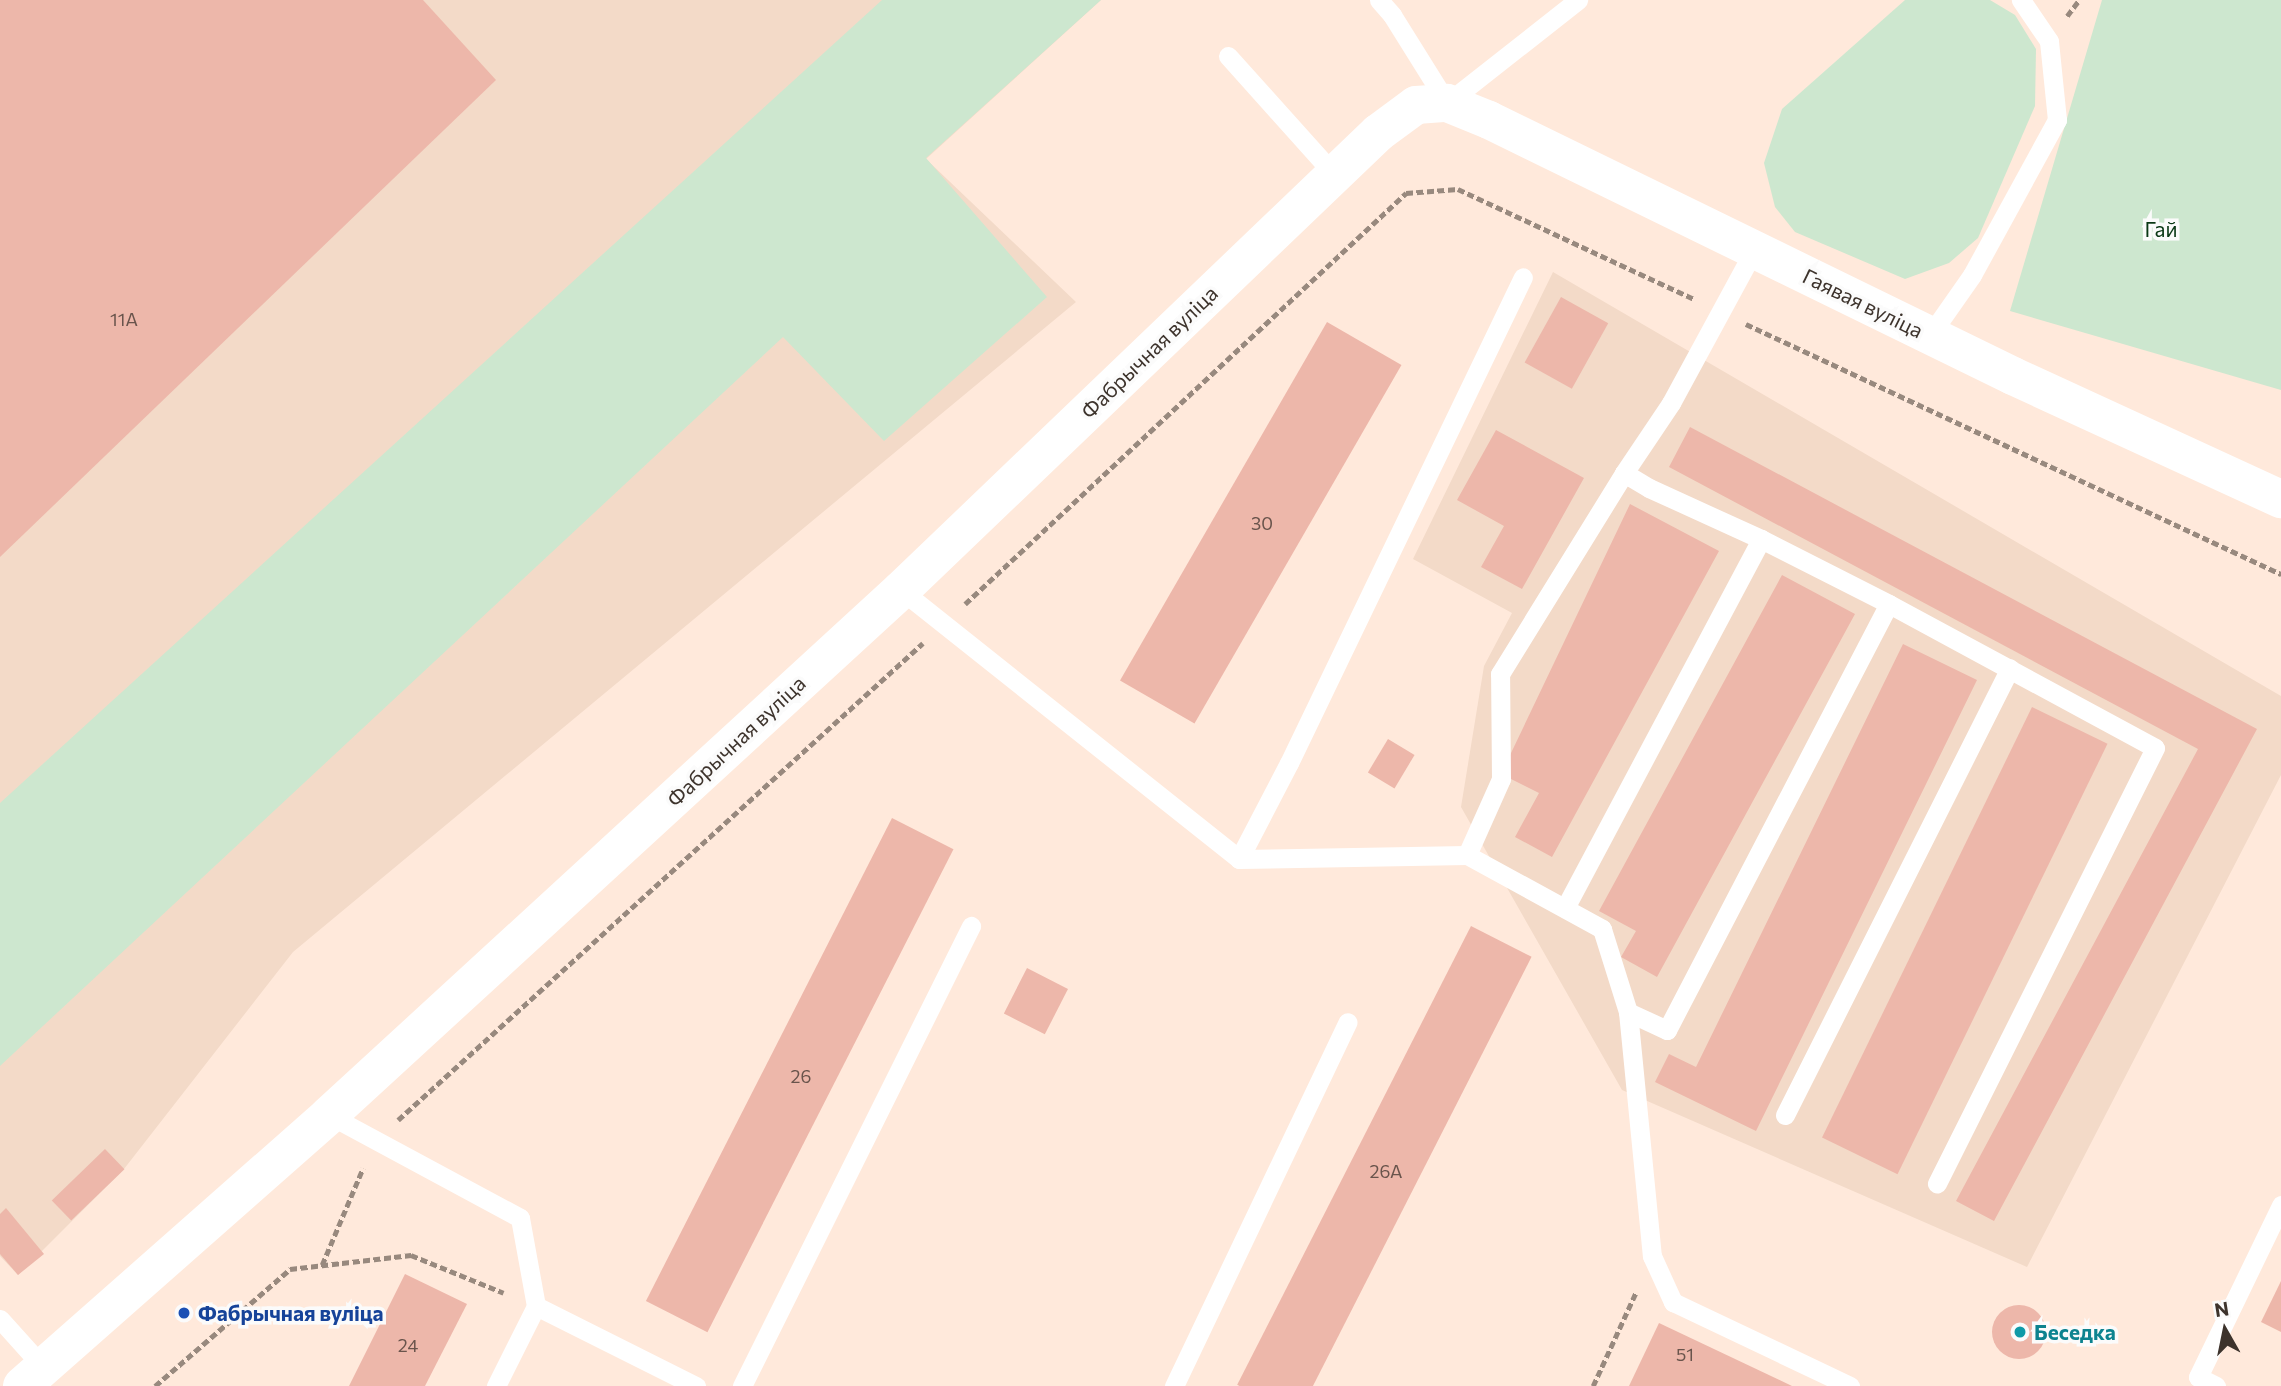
<!DOCTYPE html>
<meta charset="utf-8">
<style>
body{margin:0}
#map{position:relative;width:2281px;height:1386px;overflow:hidden;background:#ffe9db;font-family:Commissioner,sans-serif}
div>[style]{position:absolute}
.built>*{inset:0;background:#f3dac8}
.green>*{inset:0;background:#cde7cf}
.building>*{inset:0;background:#edb7aa;transform-origin:0 0}
.round{border-radius:50%}
.path>*{height:4.5px;margin-top:-2.25px;transform-origin:0;background:repeating-linear-gradient(90deg,#98897e 0 7px,transparent 0 10.5px)}
.service>*{height:19px;margin:-9.5px;padding:0 9.5px;transform-origin:9.5px;border-radius:9.5px;background:#fff}
.secondary>*{height:38px;margin:-19px;padding:0 19px;transform-origin:19px;border-radius:19px;background:#fff}
.dots>*{width:19px;height:19px;translate:-50% -50%;box-sizing:border-box;border:4px solid #fbfbfb;border-radius:50%}
span{translate:-50% -50%;white-space:nowrap;text-align:center;line-height:1.15;-webkit-text-stroke:7px #fbfbfb;paint-order:stroke}
.number-label{font-size:18px;color:#69544c}
.number-label span{-webkit-text-stroke-width:0}
.park-label{font-size:21px;color:#0a3815}
.street-label{font-size:21px;color:#3d332c}
.transit-label{font-size:21px;color:#164399;font-weight:700}
.left{translate:0 -50%;text-align:left}
.culture-label{font-size:21px;color:#0d838f;font-weight:700}
.north{position:absolute;left:2190px;top:1295px;width:70px;height:70px;-webkit-text-stroke:5px #fbfbfb;paint-order:stroke;rotate:351deg;font-size:19px;font-weight:700;line-height:28px;text-align:center;color:#3d332c}
.north::after{content:'';display:block;margin:auto;width:24px;height:32px;background:#3d332c;clip-path:polygon(50% 0,100% 100%,50% 72%,0 100%)}
</style>
<div id="map">
<div class="built">
<i style="clip-path:polygon(0 0,1101px 0,926px 159px,1076px 302px,293px 952px,124px 1169px,18px 1275px,0 1256px)"></i>
<i style="clip-path:polygon(1553px 272px,2281px 696px,2281px 775px,2027px 1267px,1622px 1090px,1461px 807px,1484px 666px,1512px 613px,1413px 559px)"></i>
</div>
<div class="green">
<i style="clip-path:polygon(882px 0,1101px 0,926px 158px,1047px 297px,884px 441px,783px 337px,0 1066px,0 803px)"></i>
<i style="clip-path:polygon(1905px 0,1990px 0,2015px 15px,2036px 49px,2035px 106px,1978px 238px,1949px 263px,1905px 279px,1795px 232px,1775px 207px,1764px 163px,1782px 109px)"></i>
<i style="clip-path:polygon(2102px 0,2281px 0,2281px 390px,2010px 311px)"></i>
</div>
<div class="building">
<i style="clip-path:polygon(0 0,423px 0,496px 80px,0 557px)"></i>
<i style="left:1561px;top:297px;width:54px;height:75px;rotate:29deg"></i>
<i style="left:1327px;top:322px;width:86px;height:414px;rotate:30deg"></i>
<i style="clip-path:polygon(1690px 427px,2257px 729px,1994px 1221px,1956px 1201px,2198px 749px,1669px 467px)"></i>
<i style="clip-path:polygon(1496px 430px,1584px 478px,1522px 589px,1481px 567px,1504px 526px,1457px 500px)"></i>
<i style="clip-path:polygon(1630px 504px,1719px 551px,1552px 857px,1515px 837px,1539px 793px,1501px 774px)"></i>
<i style="clip-path:polygon(1782px 575px,1855px 614px,1657px 977px,1621px 957px,1636px 931px,1599px 911px)"></i>
<i style="clip-path:polygon(1903px 644px,1977px 680px,1756px 1131px,1655px 1082px,1669px 1054px,1696px 1067px)"></i>
<i style="left:2032px;top:707px;width:84px;height:479px;rotate:26deg"></i>
<i style="left:1388px;top:739px;width:31px;height:39px;rotate:31deg"></i>
<i style="left:892px;top:818px;width:69px;height:542px;rotate:27deg"></i>
<i style="left:1471px;top:926px;width:68px;height:515px;rotate:27deg"></i>
<i style="left:1027px;top:968px;width:46px;height:51px;rotate:27deg"></i>
<i style="left:105px;top:1149px;width:28px;height:74px;rotate:46deg"></i>
<i style="clip-path:polygon(6px 1208px,44px 1254px,18px 1275px,0 1254px,0 1214px)"></i>
<i style="clip-path:polygon(405px 1274px,467px 1304px,425px 1386px,349px 1386px)"></i>
<i style="clip-path:polygon(2281px 1281px,2281px 1332px,2261px 1322px)"></i>
<i class="round" style="left:1992px;top:1305px;width:54px;height:54px"></i>
<i style="clip-path:polygon(1659px 1323px,1792px 1386px,1629px 1386px)"></i>
</div>
<div class="path">
<i style="left:2067px;top:16px;width:20px;rotate:-53deg"></i>
<i style="left:1746px;top:324px;width:591px;rotate:25.05deg"></i>
<i style="left:965px;top:604px;width:603px;rotate:-42.98deg"></i>
<i style="left:1406px;top:193px;width:52px;rotate:-4.4deg"></i>
<i style="left:1458px;top:189px;width:260px;rotate:25deg"></i>
<i style="left:398px;top:1120px;width:709px;rotate:-42.26deg"></i>
<i style="left:322px;top:1265px;width:105px;rotate:-67.1deg"></i>
<i style="left:155px;top:1386px;width:179px;rotate:-40.9deg"></i>
<i style="left:290px;top:1269px;width:122px;rotate:-6.6deg"></i>
<i style="left:411px;top:1255px;width:100px;rotate:22.2deg"></i>
<i style="left:1593px;top:1386px;width:103px;rotate:-65.4deg"></i>
</div>
<div class="service">
<i style="left:1379px;top:0;width:20px;rotate:49deg"></i>
<i style="left:1392px;top:15px;width:104px;rotate:58deg"></i>
<i style="left:1447px;top:103px;width:167px;rotate:-38.2deg"></i>
<i style="left:1228px;top:56px;width:159px;rotate:48.1deg"></i>
<i style="left:1930px;top:335px;width:73px;rotate:-55deg"></i>
<i style="left:1972px;top:275px;width:177px;rotate:-61.3deg"></i>
<i style="left:2057px;top:120px;width:79px;rotate:-95.8deg"></i>
<i style="left:2049px;top:41px;width:50px;rotate:-124.3deg"></i>
<i style="left:1624px;top:473px;width:29px;rotate:31deg"></i>
<i style="left:1649px;top:488px;width:123px;rotate:24.5deg"></i>
<i style="left:1761px;top:539px;width:144px;rotate:26.9deg"></i>
<i style="left:1889px;top:604px;width:302px;rotate:28.4deg"></i>
<i style="left:2155px;top:748px;width:487px;rotate:116.6deg"></i>
<i style="left:901px;top:590px;width:432px;rotate:38.5deg"></i>
<i style="left:1239px;top:859px;width:228px;rotate:-1deg"></i>
<i style="left:1467px;top:855px;width:154px;rotate:28.7deg"></i>
<i style="left:1602px;top:929px;width:87px;rotate:72.6deg"></i>
<i style="left:1628px;top:1012px;width:245px;rotate:84.4deg"></i>
<i style="left:1652px;top:1256px;width:51px;rotate:65.5deg"></i>
<i style="left:1673px;top:1302px;width:196px;rotate:25.4deg"></i>
<i style="left:1467px;top:855px;width:83px;rotate:-65.9deg"></i>
<i style="left:1501px;top:779px;width:105px;rotate:-90.5deg"></i>
<i style="left:1500px;top:674px;width:236px;rotate:-58.3deg"></i>
<i style="left:1624px;top:473px;width:84px;rotate:-56.1deg"></i>
<i style="left:1671px;top:403px;width:174px;rotate:-61.5deg"></i>
<i style="left:1239px;top:859px;width:108px;rotate:-62.5deg"></i>
<i style="left:1289px;top:763px;width:539px;rotate:-64.29deg"></i>
<i style="left:1565px;top:908px;width:418px;rotate:-62deg"></i>
<i style="left:1628px;top:1012px;width:43px;rotate:24.8deg"></i>
<i style="left:1667px;top:1030px;width:480px;rotate:-62.5deg"></i>
<i style="left:329px;top:1115px;width:217px;rotate:28.3deg"></i>
<i style="left:520px;top:1218px;width:89px;rotate:79.7deg"></i>
<i style="left:536px;top:1306px;width:179px;rotate:26.6deg"></i>
<i style="left:1785px;top:1115px;width:500px;rotate:-63.28deg"></i>
<i style="left:0;top:1319px;width:64px;rotate:48.1deg"></i>
<i style="left:496px;top:1386px;width:89px;rotate:-63.4deg"></i>
<i style="left:742px;top:1386px;width:514px;rotate:-63.53deg"></i>
<i style="left:1174px;top:1386px;width:403px;rotate:-64.5deg"></i>
<i style="left:2216px;top:1386px;width:20px;rotate:-153deg"></i>
<i style="left:2198px;top:1377px;width:191px;rotate:-64.2deg"></i>
</div>
<div class="secondary">
<i style="left:22px;top:1386px;width:409px;rotate:-41.4deg"></i>
<i style="left:329px;top:1115px;width:776px;rotate:-42.55deg"></i>
<i style="left:901px;top:590px;width:661px;rotate:-43.77deg"></i>
<i style="left:1378px;top:133px;width:47px;rotate:-36.4deg"></i>
<i style="left:1416px;top:105px;width:31px;rotate:-4deg"></i>
<i style="left:1447px;top:103px;width:45px;rotate:22deg"></i>
<i style="left:1489px;top:120px;width:583px;rotate:26.04deg"></i>
<i style="left:2013px;top:376px;width:295px;rotate:24.7deg"></i>
</div>
<div class="dots">
<i style="left:184px;top:1313px;background:#1a4fb4"></i>
<i style="left:2020px;top:1332px;background:#0f9aa8"></i>
</div>
<div class="number-label">
<span style="left:124px;top:319px">11А</span>
<span style="left:1262px;top:523px">30</span>
<span style="left:801px;top:1076px">26</span>
<span style="left:1386px;top:1171px">26А</span>
<span style="left:408px;top:1345px">24</span>
<span style="left:1685px;top:1354px">51</span>
</div>
<div class="park-label">
<span style="left:2161px;top:229px">Гай</span>
</div>
<div class="street-label">
<span style="left:1863px;top:303px;rotate:26deg">Гаявая вуліца</span>
<span style="left:1149px;top:352px;rotate:-44deg">Фабрычная вуліца</span>
<span style="left:736px;top:741px;rotate:-43deg">Фабрычная вуліца</span>
</div>
<div class="transit-label">
<span class="left" style="left:198px;top:1313px">Фабрычная вуліца</span>
</div>
<div class="culture-label">
<span class="left" style="left:2034px;top:1332px">Беседка</span>
</div>
<div class="north">N</div>
</div>
